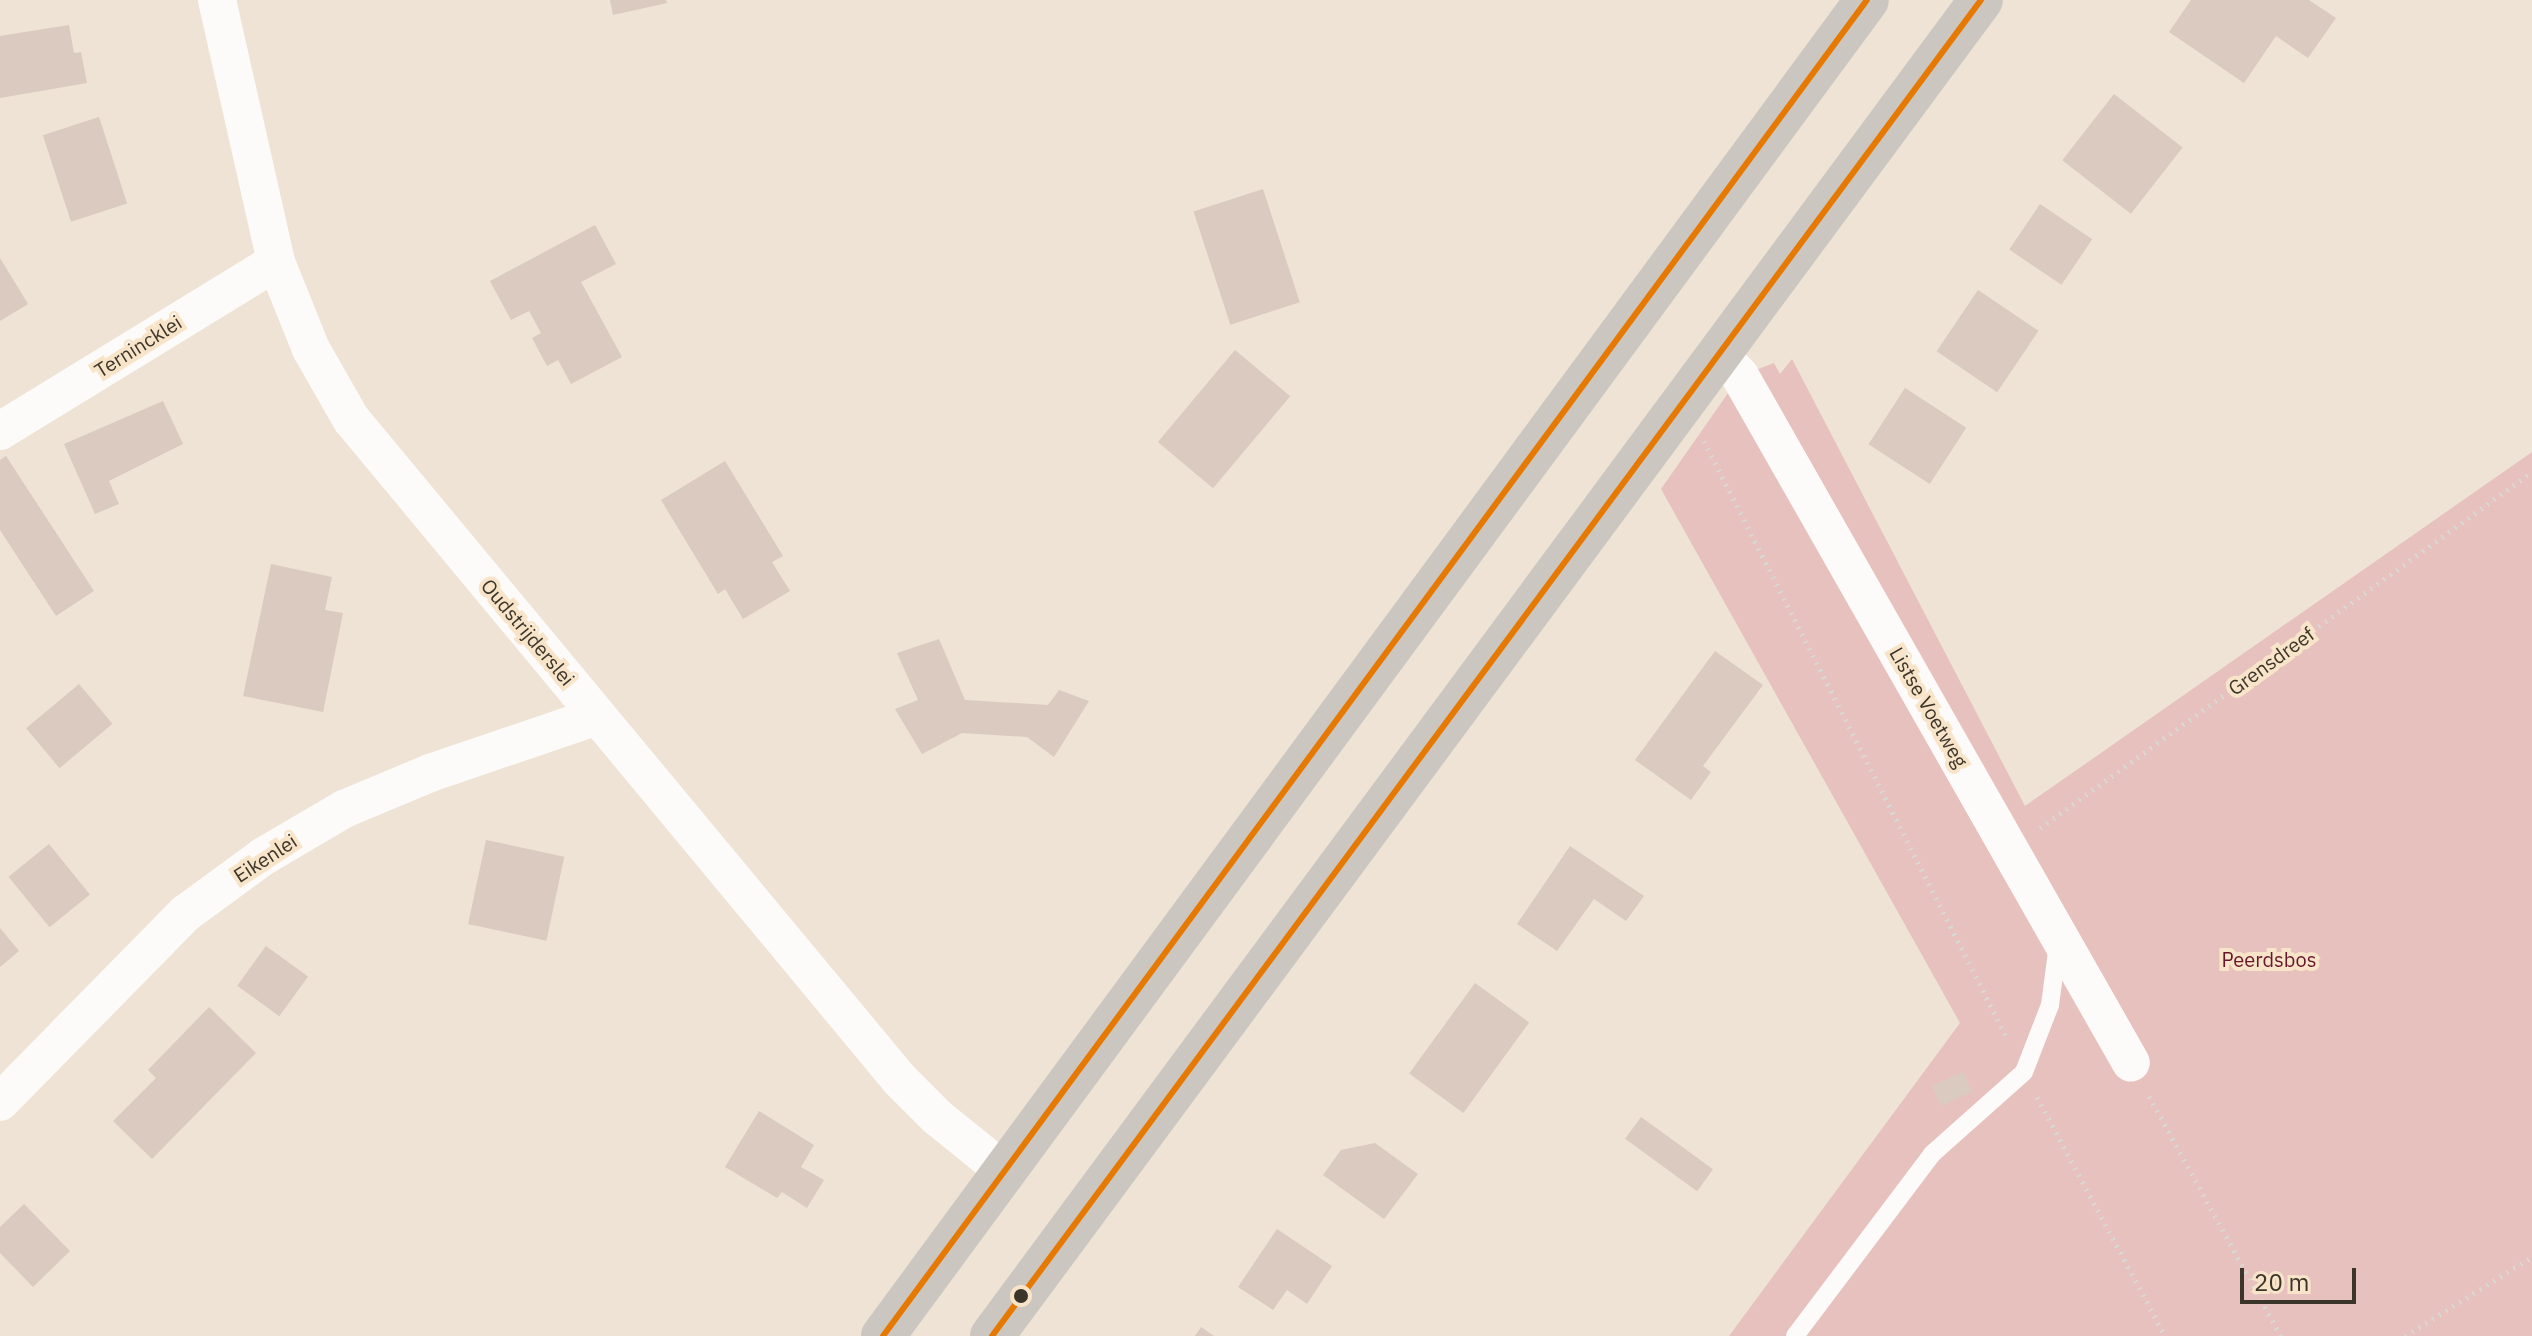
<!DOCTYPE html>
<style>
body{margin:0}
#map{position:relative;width:2532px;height:1336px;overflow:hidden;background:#eee3d4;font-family:"IBM Plex Sans",sans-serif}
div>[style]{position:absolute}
.green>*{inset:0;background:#e7c1be}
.building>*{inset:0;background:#dbcabf;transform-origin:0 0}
.path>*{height:5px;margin-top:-2.5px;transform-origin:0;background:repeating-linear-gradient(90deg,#dad7d3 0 2px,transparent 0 8px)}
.lane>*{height:18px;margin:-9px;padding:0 9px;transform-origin:9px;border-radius:9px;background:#fcfbf9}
.street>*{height:38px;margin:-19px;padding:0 19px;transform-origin:19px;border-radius:19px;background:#fcfbf9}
.primary>*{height:44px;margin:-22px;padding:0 22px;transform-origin:22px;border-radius:22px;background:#cbc7c0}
.bus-1>*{height:6px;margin:-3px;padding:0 3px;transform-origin:3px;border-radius:3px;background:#e67902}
.dots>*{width:22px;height:22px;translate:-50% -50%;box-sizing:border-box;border:4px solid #f8e4c9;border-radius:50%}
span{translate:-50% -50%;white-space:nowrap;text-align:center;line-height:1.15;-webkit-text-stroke:8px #f8e4c9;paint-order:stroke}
.street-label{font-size:20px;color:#3c352a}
.park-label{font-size:20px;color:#67172b}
.scale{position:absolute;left:2240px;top:1268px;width:116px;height:36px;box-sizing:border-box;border:4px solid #3c352a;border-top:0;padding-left:10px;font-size:24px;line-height:28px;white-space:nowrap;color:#3c352a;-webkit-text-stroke:6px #f8e4c9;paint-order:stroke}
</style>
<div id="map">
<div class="green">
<i style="clip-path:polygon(1792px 359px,2025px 806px,2532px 452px,2532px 1336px,1729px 1336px,1960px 1023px,1661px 489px,1740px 376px,1774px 363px,1780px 374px)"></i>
</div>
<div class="building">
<i style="clip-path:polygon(610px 0,666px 0,667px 3px,613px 15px)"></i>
<i style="clip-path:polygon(2191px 0,2309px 0,2336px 18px,2308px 58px,2276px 36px,2244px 83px,2169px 32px)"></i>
<i style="clip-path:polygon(69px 25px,74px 53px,81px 52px,87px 83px,0 98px,0 36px)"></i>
<i style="left:2114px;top:94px;width:87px;height:84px;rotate:38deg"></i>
<i style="left:99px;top:117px;width:91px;height:59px;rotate:72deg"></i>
<i style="left:1263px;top:189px;width:119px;height:73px;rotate:72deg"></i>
<i style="left:2040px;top:204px;width:63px;height:55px;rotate:34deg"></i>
<i style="clip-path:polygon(595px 225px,616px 264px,581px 282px,622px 357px,571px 384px,558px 360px,547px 366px,532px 338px,541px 333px,529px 311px,511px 320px,490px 281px)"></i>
<i style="clip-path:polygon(0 258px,28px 304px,0 321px)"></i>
<i style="left:1978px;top:290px;width:73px;height:74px;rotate:34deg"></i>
<i style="left:1235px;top:350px;width:72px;height:120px;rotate:40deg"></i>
<i style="left:1905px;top:388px;width:73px;height:67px;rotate:33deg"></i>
<i style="clip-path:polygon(163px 401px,183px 444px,109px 481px,119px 504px,95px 514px,64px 444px)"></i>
<i style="clip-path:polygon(6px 456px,94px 591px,56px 616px,0 530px,0 460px)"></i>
<i style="clip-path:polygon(725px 461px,783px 556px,772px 562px,790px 591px,743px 619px,725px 589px,718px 594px,661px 500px)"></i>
<i style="clip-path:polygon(271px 564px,332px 577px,325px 610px,343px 613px,323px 712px,243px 696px)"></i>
<i style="clip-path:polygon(939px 639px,965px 700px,1048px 705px,1059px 690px,1089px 701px,1054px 757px,1027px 737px,962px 733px,922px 754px,895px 709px,918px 700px,897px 653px)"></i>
<i style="clip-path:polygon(1715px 651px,1763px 685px,1703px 766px,1711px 772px,1691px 800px,1635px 760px)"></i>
<i style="left:79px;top:684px;width:52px;height:69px;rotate:50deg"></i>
<i style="left:486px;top:840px;width:80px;height:86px;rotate:12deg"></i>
<i style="left:49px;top:844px;width:65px;height:52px;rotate:51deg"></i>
<i style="clip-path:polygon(1570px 846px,1644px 896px,1626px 921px,1594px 899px,1557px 951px,1517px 924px)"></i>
<i style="clip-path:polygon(0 928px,19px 951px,0 967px)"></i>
<i style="left:266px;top:946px;width:52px;height:49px;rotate:36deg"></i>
<i style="left:1475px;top:983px;width:67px;height:112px;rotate:36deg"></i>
<i style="clip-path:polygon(209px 1007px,256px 1053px,152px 1159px,113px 1121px,156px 1078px,148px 1070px)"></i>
<i style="left:1963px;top:1072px;width:22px;height:34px;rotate:66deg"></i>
<i style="clip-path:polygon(759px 1111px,814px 1145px,801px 1167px,824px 1180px,807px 1208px,782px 1192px,777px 1198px,725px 1167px)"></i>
<i style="left:1641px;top:1117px;width:89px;height:27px;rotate:36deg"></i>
<i style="clip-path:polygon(1375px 1143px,1418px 1174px,1384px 1219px,1323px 1175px,1341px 1150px)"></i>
<i style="clip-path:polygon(24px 1204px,70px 1251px,33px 1287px,0 1253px,0 1227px)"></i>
<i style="clip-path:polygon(1277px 1229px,1332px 1266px,1307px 1304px,1287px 1290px,1273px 1310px,1238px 1287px)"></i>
<i style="clip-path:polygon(1201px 1327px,1214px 1336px,1195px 1336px)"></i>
</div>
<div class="path">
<i style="left:1704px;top:441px;width:669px;rotate:63.09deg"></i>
<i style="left:2040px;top:828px;width:607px;rotate:-35.89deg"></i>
<i style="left:2149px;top:1096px;width:274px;rotate:61.2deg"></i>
<i style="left:2037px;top:1097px;width:271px;rotate:61.8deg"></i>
<i style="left:2405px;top:1336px;width:150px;rotate:-31.9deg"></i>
</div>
<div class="lane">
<i style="left:1795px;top:1336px;width:228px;rotate:-53deg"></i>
<i style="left:1932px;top:1154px;width:123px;rotate:-41.7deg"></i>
<i style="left:2024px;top:1072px;width:72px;rotate:-68.8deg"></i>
<i style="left:2050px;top:1005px;width:62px;rotate:-82.5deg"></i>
</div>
<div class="street">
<i style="left:217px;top:0;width:269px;rotate:77.3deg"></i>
<i style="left:276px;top:262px;width:94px;rotate:68.1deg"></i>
<i style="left:311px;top:349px;width:81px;rotate:60.3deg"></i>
<i style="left:351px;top:419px;width:859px;rotate:50.29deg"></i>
<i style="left:900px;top:1080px;width:52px;rotate:45deg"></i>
<i style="left:937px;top:1117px;width:86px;rotate:38.9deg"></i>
<i style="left:1720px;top:355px;width:29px;rotate:46deg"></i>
<i style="left:1740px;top:376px;width:790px;rotate:60.35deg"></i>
<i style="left:0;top:431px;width:324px;rotate:-31.5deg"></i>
<i style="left:0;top:1102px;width:265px;rotate:-45.5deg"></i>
<i style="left:186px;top:913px;width:97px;rotate:-36.2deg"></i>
<i style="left:264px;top:856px;width:93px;rotate:-30.4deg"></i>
<i style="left:344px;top:809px;width:93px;rotate:-22.7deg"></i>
<i style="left:430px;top:773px;width:176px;rotate:-18.8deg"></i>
</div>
<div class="primary">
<i style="left:883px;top:1336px;width:1659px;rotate:-53.63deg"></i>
<i style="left:992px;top:1336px;width:1662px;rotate:-53.49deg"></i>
</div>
<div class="bus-1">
<i style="left:883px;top:1336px;width:1659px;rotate:-53.63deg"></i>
<i style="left:992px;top:1336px;width:1662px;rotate:-53.49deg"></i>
</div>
<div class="dots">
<i style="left:1021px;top:1296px;background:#3c352a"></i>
</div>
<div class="street-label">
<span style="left:138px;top:346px;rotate:-32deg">Ternincklei</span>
<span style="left:528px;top:632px;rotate:50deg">Oudstrijderslei</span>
<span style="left:2271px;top:661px;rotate:-36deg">Grensdreef</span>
<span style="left:1929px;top:707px;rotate:60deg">Listse Voetweg</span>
<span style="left:265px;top:858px;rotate:-33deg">Eikenlei</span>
</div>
<div class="park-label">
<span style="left:2269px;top:959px">Peerdsbos</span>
</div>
<div class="scale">20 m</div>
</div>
